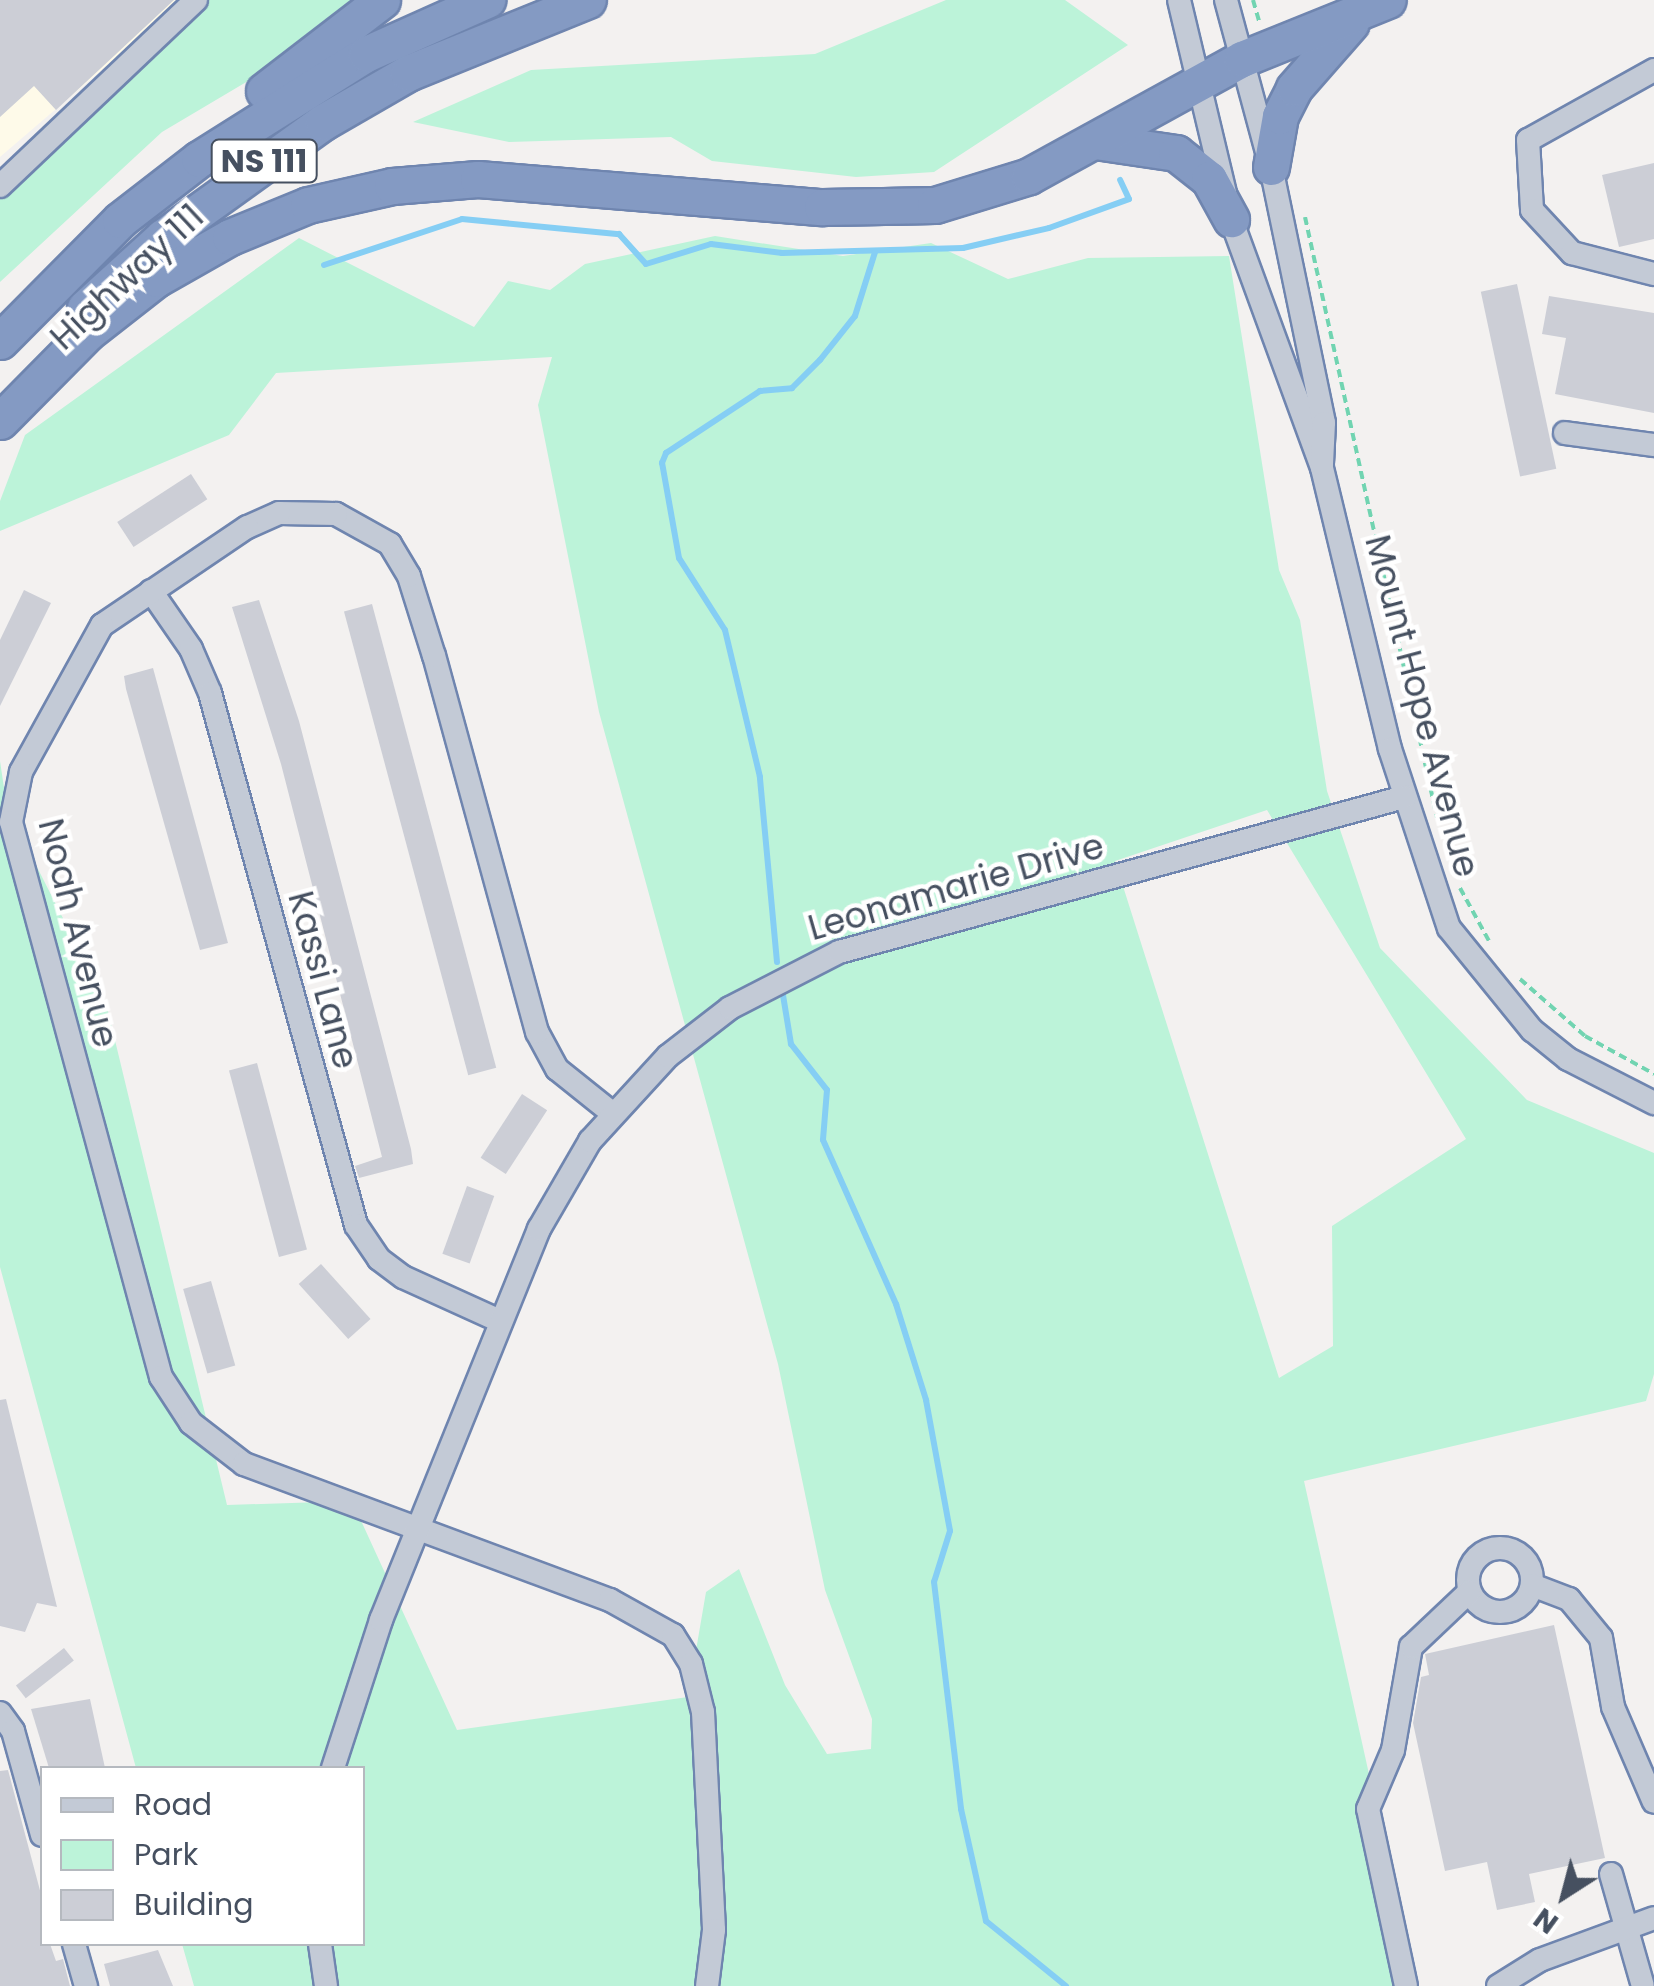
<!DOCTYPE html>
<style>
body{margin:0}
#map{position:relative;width:1654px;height:1986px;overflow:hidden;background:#f3f1f0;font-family:Poppins,sans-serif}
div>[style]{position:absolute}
.commercial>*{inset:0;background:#fefae9}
.green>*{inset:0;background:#bcf3d9}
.stream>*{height:6px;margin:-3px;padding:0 3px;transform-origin:3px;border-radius:3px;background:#85cef4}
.building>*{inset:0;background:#ccced6;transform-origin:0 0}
.path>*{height:4px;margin-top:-2px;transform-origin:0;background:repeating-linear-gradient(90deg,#71d4b1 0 8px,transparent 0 13px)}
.roads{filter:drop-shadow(2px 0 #6f85af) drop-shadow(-2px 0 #6f85af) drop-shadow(0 2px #6f85af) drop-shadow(0 -2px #6f85af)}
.minor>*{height:22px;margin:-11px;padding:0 11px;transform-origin:11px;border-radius:11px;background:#c3cad6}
.minor>.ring{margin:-11px;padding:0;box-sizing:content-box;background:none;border:22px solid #c3cad6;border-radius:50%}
.highway>*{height:35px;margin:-17.5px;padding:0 17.5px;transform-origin:17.5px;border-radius:17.5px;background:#849ac3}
span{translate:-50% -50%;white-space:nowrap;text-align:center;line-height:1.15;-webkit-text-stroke:9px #fff;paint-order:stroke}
.shield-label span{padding:2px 8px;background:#fff;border:2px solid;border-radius:8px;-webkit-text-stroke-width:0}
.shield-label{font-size:32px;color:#465060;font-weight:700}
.street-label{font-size:35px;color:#465060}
.legend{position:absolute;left:40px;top:1766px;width:325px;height:180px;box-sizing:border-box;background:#fff;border:2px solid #b5b9bf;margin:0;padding:12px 18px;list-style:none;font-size:30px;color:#465060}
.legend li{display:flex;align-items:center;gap:20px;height:50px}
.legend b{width:50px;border:2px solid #b5b9bf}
.north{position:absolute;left:1514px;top:1846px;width:100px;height:100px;-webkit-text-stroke:8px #fff;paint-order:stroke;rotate:216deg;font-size:28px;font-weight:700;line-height:40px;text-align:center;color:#465060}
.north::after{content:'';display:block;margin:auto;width:35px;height:45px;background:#465060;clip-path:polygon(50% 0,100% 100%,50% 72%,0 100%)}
</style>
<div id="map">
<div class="commercial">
<i style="clip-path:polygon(0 0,183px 0,0 157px)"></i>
</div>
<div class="green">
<i style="clip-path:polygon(200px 0,363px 0,305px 47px,162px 132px,0 282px,0 196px)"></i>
<i style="clip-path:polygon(946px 0,1065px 0,1128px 45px,934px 172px,856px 177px,712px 161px,671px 137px,509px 142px,413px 122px,531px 70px,815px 54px)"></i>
<i style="clip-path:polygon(evenodd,715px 236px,843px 256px,931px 243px,1008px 279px,1088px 258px,1229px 256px,1279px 570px,1300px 620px,1327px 791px,1380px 948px,1527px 1100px,1654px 1153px,1654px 1374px,1646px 1401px,1304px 1481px,1416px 1986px,194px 1986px,182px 1944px,362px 1944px,362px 1768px,136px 1768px,0 1267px,0 761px,7px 808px,106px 1003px,227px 1505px,352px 1501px,457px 1730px,688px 1697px,706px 1592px,739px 1569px,785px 1685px,827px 1754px,871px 1749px,872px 1719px,825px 1590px,778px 1364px,599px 712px,538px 405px,552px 357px,276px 373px,229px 435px,0 531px,0 501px,25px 435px,299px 238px,474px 327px,508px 281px,550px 290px,585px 264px,715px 236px,1267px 810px,1466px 1139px,1332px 1226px,1333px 1346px,1279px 1378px,1115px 861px,1267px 810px)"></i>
</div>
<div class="stream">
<i style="left:324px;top:265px;width:145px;rotate:-18.4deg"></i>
<i style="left:462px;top:219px;width:158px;rotate:5.5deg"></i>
<i style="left:619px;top:234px;width:40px;rotate:48deg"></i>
<i style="left:646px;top:264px;width:68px;rotate:-17.1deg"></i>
<i style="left:711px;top:244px;width:72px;rotate:7.2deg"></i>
<i style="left:782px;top:253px;width:181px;rotate:-1.6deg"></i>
<i style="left:963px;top:248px;width:88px;rotate:-13.1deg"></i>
<i style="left:1049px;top:228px;width:85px;rotate:-19.9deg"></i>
<i style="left:1129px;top:199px;width:21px;rotate:-115deg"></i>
<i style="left:777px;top:962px;width:186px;rotate:-95.3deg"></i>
<i style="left:760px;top:777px;width:151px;rotate:-103.4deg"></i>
<i style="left:725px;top:630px;width:85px;rotate:-122.6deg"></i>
<i style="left:679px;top:558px;width:97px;rotate:-100.1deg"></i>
<i style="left:662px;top:463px;width:11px;rotate:-68deg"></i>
<i style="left:666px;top:453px;width:113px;rotate:-33.4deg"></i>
<i style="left:760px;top:391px;width:32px;rotate:-5deg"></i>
<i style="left:792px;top:388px;width:40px;rotate:-45deg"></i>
<i style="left:820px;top:360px;width:56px;rotate:-51.5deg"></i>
<i style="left:855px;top:316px;width:67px;rotate:-72.6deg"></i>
<i style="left:782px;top:989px;width:56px;rotate:80.7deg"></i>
<i style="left:791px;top:1044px;width:58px;rotate:52deg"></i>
<i style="left:827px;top:1090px;width:50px;rotate:94.6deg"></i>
<i style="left:823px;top:1140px;width:180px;rotate:66deg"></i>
<i style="left:896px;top:1304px;width:101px;rotate:72.6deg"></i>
<i style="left:926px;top:1400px;width:133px;rotate:79.6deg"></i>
<i style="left:950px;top:1531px;width:53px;rotate:107.4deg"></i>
<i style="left:934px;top:1582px;width:229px;rotate:83.2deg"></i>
<i style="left:961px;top:1809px;width:115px;rotate:77.4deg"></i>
<i style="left:986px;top:1921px;width:103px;rotate:39.1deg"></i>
</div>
<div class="building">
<i style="clip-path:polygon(0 0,174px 0,56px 110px,34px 86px,0 117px)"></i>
<i style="clip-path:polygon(1654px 163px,1654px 239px,1619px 247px,1602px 175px)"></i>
<i style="left:1517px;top:284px;width:189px;height:37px;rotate:78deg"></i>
<i style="clip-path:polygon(1549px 296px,1654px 313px,1654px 413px,1555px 394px,1566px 338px,1542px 334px)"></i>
<i style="left:191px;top:474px;width:30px;height:88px;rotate:57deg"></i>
<i style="clip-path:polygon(24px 590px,51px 603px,0 706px,0 640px)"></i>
<i style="clip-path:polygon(259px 600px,299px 721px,411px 1149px,413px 1164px,359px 1178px,355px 1166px,382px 1157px,281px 764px,232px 607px)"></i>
<i style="left:372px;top:604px;width:480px;height:29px;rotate:75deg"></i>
<i style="clip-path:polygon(153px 668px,228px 943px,200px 950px,126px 689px,124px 676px)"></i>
<i style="left:257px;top:1063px;width:193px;height:29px;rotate:75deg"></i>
<i style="left:522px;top:1094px;width:30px;height:76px;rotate:33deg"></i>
<i style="left:467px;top:1186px;width:29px;height:72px;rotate:20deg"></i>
<i style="left:321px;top:1264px;width:74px;height:30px;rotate:48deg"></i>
<i style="left:211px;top:1281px;width:88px;height:29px;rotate:74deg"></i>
<i style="clip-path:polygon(6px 1399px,57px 1607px,37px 1603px,25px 1632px,0 1626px,0 1400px)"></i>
<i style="clip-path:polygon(1554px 1625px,1605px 1858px,1529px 1874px,1535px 1902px,1497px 1910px,1487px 1862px,1445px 1871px,1413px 1723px,1421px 1677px,1429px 1675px,1425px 1654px)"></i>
<i style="left:64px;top:1648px;width:16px;height:61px;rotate:52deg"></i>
<i style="clip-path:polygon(90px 1699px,105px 1768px,49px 1768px,31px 1709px)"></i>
<i style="clip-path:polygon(8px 1770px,42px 1898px,42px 1944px,50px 1944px,56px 1961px,63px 1959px,70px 1986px,0 1986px,0 1771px)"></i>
<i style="clip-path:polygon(158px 1950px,173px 1986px,110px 1986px,104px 1964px)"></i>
</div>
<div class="path">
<i style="left:1253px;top:0;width:22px;rotate:74deg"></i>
<i style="left:1305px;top:217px;width:615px;rotate:77.61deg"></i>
<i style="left:1460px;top:888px;width:60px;rotate:61.3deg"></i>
<i style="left:1520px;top:979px;width:86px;rotate:41.2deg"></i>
<i style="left:1585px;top:1036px;width:79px;rotate:28.8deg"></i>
</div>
<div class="roads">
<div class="minor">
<i style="left:1179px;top:0;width:225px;rotate:76.6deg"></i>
<i style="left:1231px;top:219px;width:265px;rotate:69.9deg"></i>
<i style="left:1322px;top:468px;width:289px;rotate:76.4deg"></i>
<i style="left:1390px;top:749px;width:188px;rotate:71.8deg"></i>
<i style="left:1449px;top:928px;width:132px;rotate:50.9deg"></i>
<i style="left:1532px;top:1030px;width:46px;rotate:38.9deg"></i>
<i style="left:1568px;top:1059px;width:97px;rotate:27.1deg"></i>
<i style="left:1226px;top:0;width:173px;rotate:74.9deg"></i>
<i style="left:1271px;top:167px;width:261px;rotate:78.3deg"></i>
<i style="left:1324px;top:423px;width:41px;rotate:92.8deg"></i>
<i style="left:1654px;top:70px;width:144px;rotate:150.9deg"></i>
<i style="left:1528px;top:140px;width:70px;rotate:86.7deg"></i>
<i style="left:1532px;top:210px;width:59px;rotate:47.1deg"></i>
<i style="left:1572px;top:253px;width:85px;rotate:14.4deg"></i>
<i style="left:0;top:186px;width:270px;rotate:-43.5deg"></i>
<i style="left:1565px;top:433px;width:90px;rotate:7.7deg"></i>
<i style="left:151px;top:591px;width:70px;rotate:55.4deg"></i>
<i style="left:191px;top:649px;width:48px;rotate:66.6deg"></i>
<i style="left:210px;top:693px;width:552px;rotate:74.65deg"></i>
<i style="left:356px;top:1225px;width:41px;rotate:55.9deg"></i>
<i style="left:379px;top:1259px;width:30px;rotate:37deg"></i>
<i style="left:403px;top:1277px;width:107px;rotate:24.4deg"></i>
<i style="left:612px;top:1113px;width:70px;rotate:-141.3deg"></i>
<i style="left:557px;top:1069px;width:42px;rotate:-118.4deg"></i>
<i style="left:537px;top:1032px;width:390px;rotate:-105.3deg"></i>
<i style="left:434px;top:656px;width:84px;rotate:-107.4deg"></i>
<i style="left:409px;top:576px;width:37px;rotate:-121deg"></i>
<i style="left:390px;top:544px;width:62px;rotate:-150.9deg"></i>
<i style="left:336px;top:514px;width:57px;rotate:-179deg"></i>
<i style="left:279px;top:513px;width:35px;rotate:156deg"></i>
<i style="left:247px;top:527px;width:175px;rotate:145.9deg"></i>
<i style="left:102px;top:625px;width:168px;rotate:118.9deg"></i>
<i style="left:21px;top:772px;width:51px;rotate:101.3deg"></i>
<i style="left:11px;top:822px;width:575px;rotate:74.88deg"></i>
<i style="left:161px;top:1377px;width:55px;rotate:56.9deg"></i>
<i style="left:191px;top:1423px;width:67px;rotate:37.7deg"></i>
<i style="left:244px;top:1464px;width:390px;rotate:20.4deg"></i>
<i style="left:610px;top:1600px;width:72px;rotate:29.1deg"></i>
<i style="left:673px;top:1635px;width:34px;rotate:58deg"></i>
<i style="left:691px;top:1664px;width:49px;rotate:76deg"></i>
<i style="left:703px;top:1712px;width:218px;rotate:87.1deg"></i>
<i style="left:714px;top:1930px;width:56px;rotate:97.1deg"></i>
<i class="ring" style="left:1468px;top:1548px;width:42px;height:42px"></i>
<i style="left:1532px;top:1585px;width:40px;rotate:21deg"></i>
<i style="left:1569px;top:1599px;width:50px;rotate:50.6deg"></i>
<i style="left:1601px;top:1638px;width:70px;rotate:80.1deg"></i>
<i style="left:1613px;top:1707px;width:103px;rotate:66.7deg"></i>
<i style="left:0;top:1713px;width:22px;rotate:54deg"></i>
<i style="left:13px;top:1731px;width:108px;rotate:74.4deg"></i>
<i style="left:333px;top:1768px;width:156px;rotate:-72deg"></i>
<i style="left:381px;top:1620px;width:422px;rotate:-68deg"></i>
<i style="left:539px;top:1229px;width:102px;rotate:-59.9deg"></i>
<i style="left:590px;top:1141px;width:115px;rotate:-47.5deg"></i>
<i style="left:668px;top:1056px;width:78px;rotate:-37.7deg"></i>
<i style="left:730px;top:1008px;width:123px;rotate:-27.2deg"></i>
<i style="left:839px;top:952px;width:586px;rotate:-15.34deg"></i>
<i style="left:1611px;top:1874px;width:116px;rotate:74.1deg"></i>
<i style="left:74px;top:1944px;width:44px;rotate:74.1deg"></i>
<i style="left:320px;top:1944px;width:42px;rotate:81.9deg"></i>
<i style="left:1406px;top:1986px;width:181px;rotate:-102.1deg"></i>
<i style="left:1368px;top:1809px;width:64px;rotate:-67deg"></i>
<i style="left:1393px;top:1750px;width:105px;rotate:-80.1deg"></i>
<i style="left:1411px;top:1647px;width:80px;rotate:-43.5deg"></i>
<i style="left:1498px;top:1986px;width:49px;rotate:-31.8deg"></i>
<i style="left:1540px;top:1960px;width:121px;rotate:-20.2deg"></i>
</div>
<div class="highway">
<i style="left:264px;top:91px;width:149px;rotate:-37.6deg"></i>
<i style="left:1095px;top:141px;width:82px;rotate:8.4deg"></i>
<i style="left:1176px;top:153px;width:42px;rotate:38.2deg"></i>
<i style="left:1209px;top:179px;width:46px;rotate:61.2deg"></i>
<i style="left:1271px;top:167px;width:52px;rotate:-80deg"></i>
<i style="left:1280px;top:116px;width:31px;rotate:-63deg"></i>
<i style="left:1294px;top:88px;width:86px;rotate:-48.8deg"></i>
<i style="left:85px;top:308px;width:105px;rotate:-42.3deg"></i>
<i style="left:163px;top:237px;width:197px;rotate:-35.7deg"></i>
<i style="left:323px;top:122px;width:98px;rotate:-30deg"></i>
<i style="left:408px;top:73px;width:194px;rotate:-22.1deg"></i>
<i style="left:0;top:341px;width:170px;rotate:-45.2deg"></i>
<i style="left:120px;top:220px;width:100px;rotate:-37.7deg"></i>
<i style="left:199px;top:159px;width:197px;rotate:-32.2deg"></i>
<i style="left:366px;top:54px;width:133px;rotate:-24.1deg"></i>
<i style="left:0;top:421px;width:124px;rotate:-45.3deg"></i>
<i style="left:87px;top:333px;width:88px;rotate:-38deg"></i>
<i style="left:156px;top:279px;width:85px;rotate:-29.6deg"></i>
<i style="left:230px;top:237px;width:84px;rotate:-22.3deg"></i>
<i style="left:308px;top:205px;width:86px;rotate:-12.7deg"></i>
<i style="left:392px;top:186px;width:86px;rotate:-4.7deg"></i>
<i style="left:478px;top:179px;width:345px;rotate:4.7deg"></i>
<i style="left:822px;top:207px;width:113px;rotate:-1deg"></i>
<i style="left:935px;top:205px;width:98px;rotate:-17.1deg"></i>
<i style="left:1029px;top:176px;width:243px;rotate:-28.8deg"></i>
<i style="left:1242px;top:59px;width:157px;rotate:-22deg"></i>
</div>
</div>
<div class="shield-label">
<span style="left:264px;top:161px">NS 111</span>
</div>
<div class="street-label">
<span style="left:127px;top:277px;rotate:-43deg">Highway 111</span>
<span style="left:1422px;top:706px;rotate:75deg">Mount Hope Avenue</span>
<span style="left:956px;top:887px;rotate:-16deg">Leonamarie Drive</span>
<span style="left:78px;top:933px;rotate:76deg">Noah Avenue</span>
<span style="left:323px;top:980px;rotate:75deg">Kassi Lane</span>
</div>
<ul class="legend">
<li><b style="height:12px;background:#c3cad6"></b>Road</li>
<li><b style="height:28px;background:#bcf3d9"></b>Park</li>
<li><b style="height:28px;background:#ccced6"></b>Building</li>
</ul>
<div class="north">N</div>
</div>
